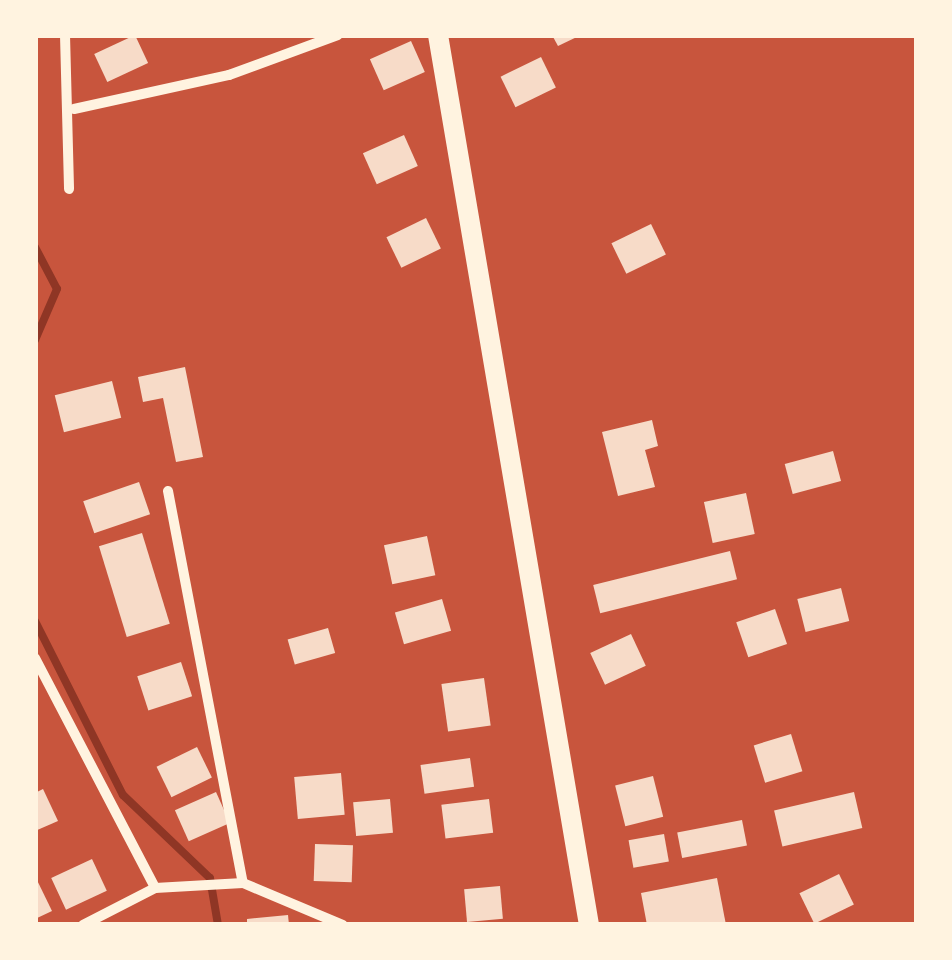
<!DOCTYPE html>
<style>
body{margin:0}
#map{position:relative;width:952px;height:960px;overflow:hidden;background:#c8553d;font-family:Jost,sans-serif}
div>[style]{position:absolute}
.stream>*{height:8px;margin:-4px;padding:0 4px;transform-origin:4px;border-radius:4px;background:#8f3625}
.building>*{inset:0;background:#f7dbc8;transform-origin:0 0}
.minor>*{height:10px;margin:-5px;padding:0 5px;transform-origin:5px;border-radius:5px;background:#fff3e0}
.secondary>*{height:20px;margin:-10px;padding:0 10px;transform-origin:10px;border-radius:10px;background:#fff3e0}
span{translate:-50% -50%;white-space:nowrap;text-align:center;line-height:1.15;-webkit-text-stroke:9px #fff3e0;paint-order:stroke}
.frame{position:absolute;inset:0;border:38px solid #fff3e0;pointer-events:none}
</style>
<div id="map">
<div class="stream">
<i style="left:35px;top:247px;width:47px;rotate:62.4deg"></i>
<i style="left:57px;top:289px;width:56px;rotate:113.3deg"></i>
<i style="left:35px;top:621px;width:195px;rotate:63.2deg"></i>
<i style="left:123px;top:795px;width:120px;rotate:43.7deg"></i>
<i style="left:210px;top:878px;width:48px;rotate:80.3deg"></i>
</div>
<div class="building">
<i style="left:135px;top:35px;width:31px;height:45px;rotate:65deg"></i>
<i style="clip-path:polygon(552px 35px,581px 35px,558px 46px)"></i>
<i style="left:411px;top:41px;width:34px;height:45px;rotate:66deg"></i>
<i style="left:541px;top:57px;width:34px;height:45px;rotate:64deg"></i>
<i style="left:404px;top:135px;width:34px;height:45px;rotate:66deg"></i>
<i style="left:426px;top:218px;width:34px;height:44px;rotate:64deg"></i>
<i style="left:651px;top:224px;width:34px;height:44px;rotate:64deg"></i>
<i style="clip-path:polygon(185px 367px,203px 457px,176px 462px,163px 398px,143px 402px,138px 377px)"></i>
<i style="left:112px;top:381px;width:38px;height:59px;rotate:76deg"></i>
<i style="clip-path:polygon(652px 420px,658px 446px,645px 450px,655px 487px,618px 496px,602px 432px)"></i>
<i style="left:833px;top:451px;width:31px;height:50px;rotate:75deg"></i>
<i style="left:139px;top:482px;width:34px;height:59px;rotate:71deg"></i>
<i style="left:746px;top:493px;width:42px;height:43px;rotate:78deg"></i>
<i style="left:142px;top:533px;width:95px;height:45px;rotate:73deg"></i>
<i style="left:427px;top:536px;width:40px;height:44px;rotate:78deg"></i>
<i style="left:730px;top:551px;width:29px;height:141px;rotate:76deg"></i>
<i style="left:841px;top:588px;width:34px;height:45px;rotate:76deg"></i>
<i style="left:442px;top:599px;width:33px;height:49px;rotate:74deg"></i>
<i style="left:775px;top:609px;width:37px;height:41px;rotate:71deg"></i>
<i style="left:328px;top:628px;width:26px;height:42px;rotate:74deg"></i>
<i style="left:631px;top:634px;width:35px;height:45px;rotate:65deg"></i>
<i style="left:181px;top:662px;width:36px;height:46px;rotate:72deg"></i>
<i style="left:484px;top:678px;width:48px;height:43px;rotate:82deg"></i>
<i style="left:791px;top:734px;width:39px;height:39px;rotate:73deg"></i>
<i style="left:197px;top:747px;width:34px;height:45px;rotate:64deg"></i>
<i style="left:470px;top:758px;width:29px;height:50px;rotate:82deg"></i>
<i style="left:341px;top:773px;width:42px;height:47px;rotate:85deg"></i>
<i style="left:653px;top:776px;width:42px;height:39px;rotate:76deg"></i>
<i style="clip-path:polygon(43px 789px,58px 821px,35px 831px,35px 793px)"></i>
<i style="left:216px;top:792px;width:34px;height:45px;rotate:66deg"></i>
<i style="left:854px;top:792px;width:37px;height:82px;rotate:77deg"></i>
<i style="left:390px;top:799px;width:34px;height:37px;rotate:85deg"></i>
<i style="left:489px;top:799px;width:34px;height:48px;rotate:83deg"></i>
<i style="left:742px;top:820px;width:26px;height:66px;rotate:79deg"></i>
<i style="left:664px;top:834px;width:28px;height:36px;rotate:80deg"></i>
<i style="left:315px;top:844px;width:38px;height:37px;rotate:2deg"></i>
<i style="left:92px;top:859px;width:35px;height:45px;rotate:65deg"></i>
<i style="left:839px;top:874px;width:34px;height:44px;rotate:64deg"></i>
<i style="clip-path:polygon(35px 876px,52px 911px,35px 919px)"></i>
<i style="clip-path:polygon(717px 878px,726px 925px,647px 925px,641px 893px)"></i>
<i style="left:500px;top:886px;width:33px;height:36px;rotate:85deg"></i>
<i style="clip-path:polygon(288px 915px,289px 925px,247px 925px,247px 919px)"></i>
</div>
<div class="minor">
<i style="left:65px;top:35px;width:154px;rotate:88.5deg"></i>
<i style="left:74px;top:109px;width:159px;rotate:-12.4deg"></i>
<i style="left:229px;top:75px;width:116px;rotate:-20.2deg"></i>
<i style="left:168px;top:491px;width:399px;rotate:79.2deg"></i>
<i style="left:35px;top:658px;width:259px;rotate:62.4deg"></i>
<i style="left:83px;top:925px;width:81px;rotate:-27.2deg"></i>
<i style="left:155px;top:888px;width:88px;rotate:-3.3deg"></i>
<i style="left:243px;top:883px;width:108px;rotate:22.8deg"></i>
</div>
<div class="secondary">
<i style="left:438px;top:35px;width:903px;rotate:80.37deg"></i>
</div>
<div class="frame"></div>
</div>
